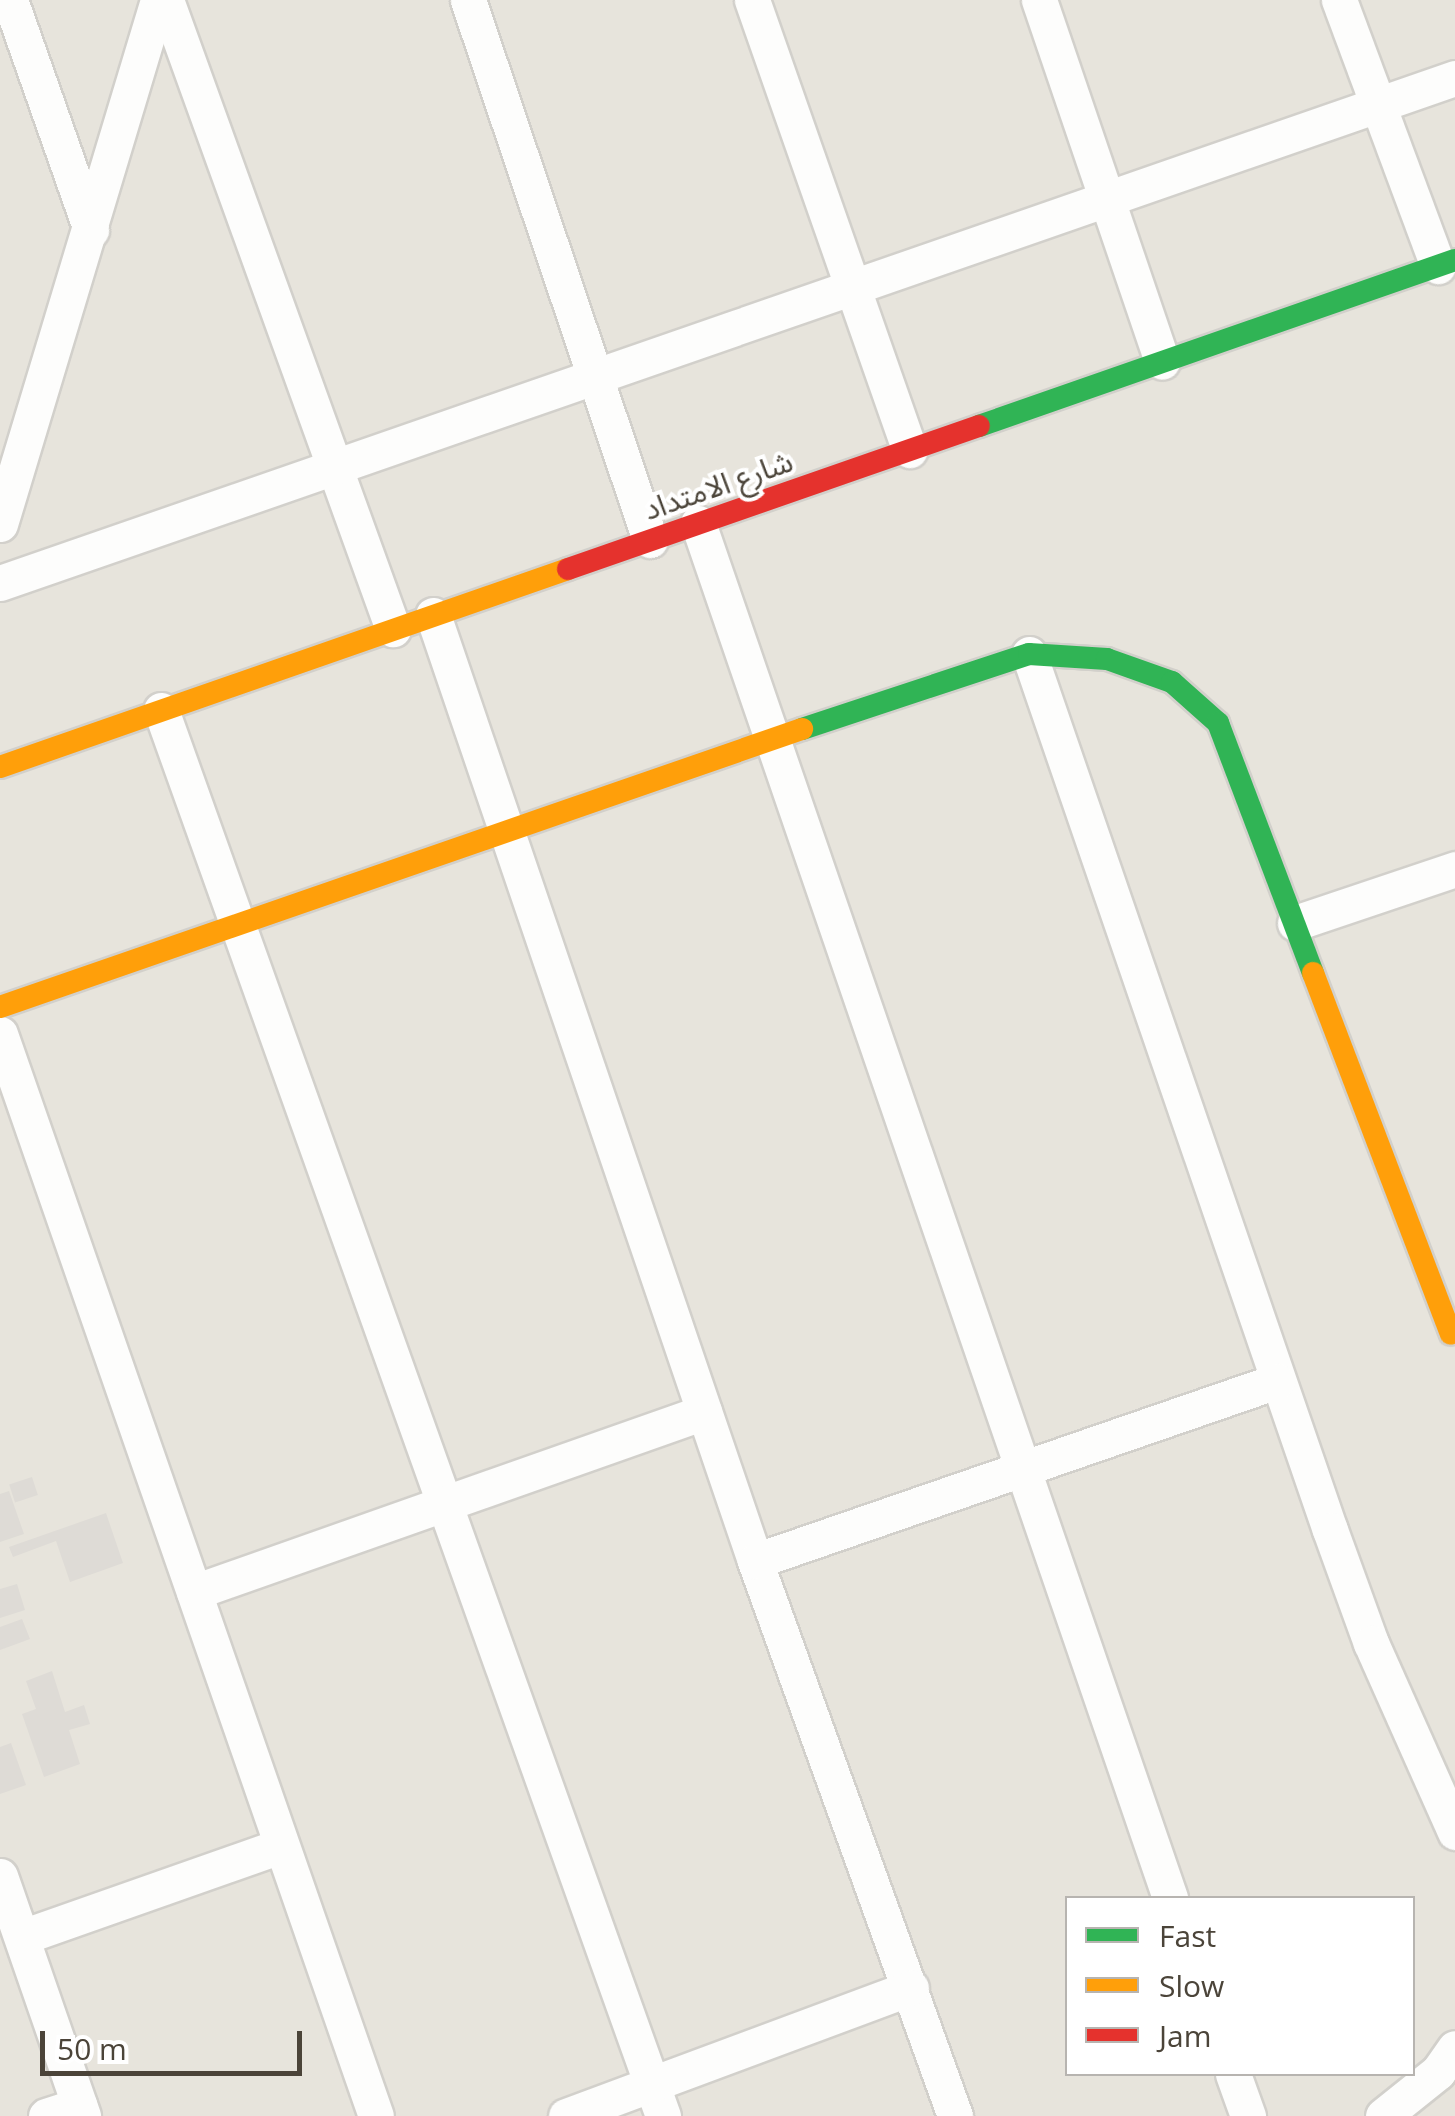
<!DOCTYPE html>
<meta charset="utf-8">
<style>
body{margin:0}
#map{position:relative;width:1455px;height:2116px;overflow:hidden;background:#f4f2ee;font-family:"Open Sans","Noto Sans Arabic",sans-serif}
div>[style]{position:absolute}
.residential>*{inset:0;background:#e7e4dc}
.building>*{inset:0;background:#dedbd6;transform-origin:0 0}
.roads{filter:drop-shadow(2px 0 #d2d0cb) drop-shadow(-2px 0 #d2d0cb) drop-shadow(0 2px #d2d0cb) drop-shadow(0 -2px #d2d0cb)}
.street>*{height:35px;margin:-17.5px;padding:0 17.5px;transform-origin:17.5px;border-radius:17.5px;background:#fdfdfc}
.fast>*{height:22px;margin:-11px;padding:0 11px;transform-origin:11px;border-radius:11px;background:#30b455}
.slow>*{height:22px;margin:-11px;padding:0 11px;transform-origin:11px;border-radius:11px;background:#ff9f0a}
.jam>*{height:22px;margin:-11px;padding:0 11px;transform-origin:11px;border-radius:11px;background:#e5322d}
span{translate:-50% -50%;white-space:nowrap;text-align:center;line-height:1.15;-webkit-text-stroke:8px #fff;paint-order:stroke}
.street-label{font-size:30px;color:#4b4439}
.legend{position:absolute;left:1065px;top:1896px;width:350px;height:180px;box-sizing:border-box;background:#fff;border:2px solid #b7b4b0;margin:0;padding:12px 18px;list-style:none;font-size:30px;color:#4b4439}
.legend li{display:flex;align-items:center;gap:20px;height:50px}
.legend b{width:50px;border:2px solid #b7b4b0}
.scale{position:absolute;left:40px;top:2031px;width:262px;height:45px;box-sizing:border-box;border:5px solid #4b4439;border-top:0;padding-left:12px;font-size:30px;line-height:35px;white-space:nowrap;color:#4b4439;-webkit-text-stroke:8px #fff;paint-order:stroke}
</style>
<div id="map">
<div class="residential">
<i style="clip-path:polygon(evenodd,0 0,1455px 0,1455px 2116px,0 2116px,0 0,1068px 1898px,1412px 1898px,1412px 2074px,1068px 2074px,1068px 1898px)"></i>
</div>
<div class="building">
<i style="left:32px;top:1477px;width:19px;height:24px;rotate:72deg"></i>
<i style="clip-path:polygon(9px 1491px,24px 1534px,0 1542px,0 1494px)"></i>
<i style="clip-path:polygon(106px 1513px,123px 1563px,70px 1582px,56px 1541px,13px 1557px,9px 1547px)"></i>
<i style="clip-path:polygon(17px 1584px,25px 1610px,0 1618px,0 1589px)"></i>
<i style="clip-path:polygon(22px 1619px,30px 1639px,0 1650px,0 1627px)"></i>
<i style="clip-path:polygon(52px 1671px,65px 1712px,84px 1705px,90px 1724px,69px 1730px,80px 1764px,44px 1777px,22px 1714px,36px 1709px,26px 1681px)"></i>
<i style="clip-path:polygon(11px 1743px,26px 1785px,0 1794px,0 1747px)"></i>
</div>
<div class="roads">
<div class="street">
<i style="left:10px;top:0;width:244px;rotate:70.6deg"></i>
<i style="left:166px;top:0;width:669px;rotate:70.16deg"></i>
<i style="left:468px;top:0;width:570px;rotate:71.37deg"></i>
<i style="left:752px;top:0;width:477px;rotate:70.7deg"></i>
<i style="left:1039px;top:0;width:382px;rotate:71.2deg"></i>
<i style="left:1339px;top:0;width:284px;rotate:69.6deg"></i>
<i style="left:698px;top:523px;width:1454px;rotate:71.05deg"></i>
<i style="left:0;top:524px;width:547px;rotate:-73.22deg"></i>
<i style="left:0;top:583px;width:1540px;rotate:-19.14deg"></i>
<i style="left:433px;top:615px;width:999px;rotate:71.2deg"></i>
<i style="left:755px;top:1561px;width:590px;rotate:70.18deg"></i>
<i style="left:1029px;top:654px;width:926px;rotate:71.04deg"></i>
<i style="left:1330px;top:1530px;width:120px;rotate:70.1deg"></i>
<i style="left:1371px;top:1643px;width:207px;rotate:66deg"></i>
<i style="left:161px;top:710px;width:1493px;rotate:70.35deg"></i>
<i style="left:1295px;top:923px;width:169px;rotate:-18.6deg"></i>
<i style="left:0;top:1034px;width:1145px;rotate:70.84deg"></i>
<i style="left:755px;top:1561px;width:552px;rotate:-19.03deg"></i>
<i style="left:194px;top:1592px;width:541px;rotate:-19.44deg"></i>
<i style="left:0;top:1876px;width:254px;rotate:70.9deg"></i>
<i style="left:22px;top:1937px;width:274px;rotate:-19.4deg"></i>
<i style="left:1233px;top:2074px;width:45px;rotate:70.3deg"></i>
<i style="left:46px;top:2116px;width:35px;rotate:-18deg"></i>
<i style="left:566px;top:2116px;width:368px;rotate:-20.4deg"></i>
<i style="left:1383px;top:2116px;width:70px;rotate:-38.7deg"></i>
<i style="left:1438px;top:2072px;width:29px;rotate:-55deg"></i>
</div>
<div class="fast">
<i style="left:979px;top:426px;width:504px;rotate:-19.23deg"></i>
<i style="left:802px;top:729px;width:239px;rotate:-18.3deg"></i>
<i style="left:1029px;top:654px;width:78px;rotate:3.7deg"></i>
<i style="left:1107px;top:659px;width:69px;rotate:19.5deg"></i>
<i style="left:1172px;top:682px;width:62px;rotate:41.7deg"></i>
<i style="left:1218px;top:723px;width:267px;rotate:69.2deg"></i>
</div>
<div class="slow">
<i style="left:0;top:767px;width:602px;rotate:-19.22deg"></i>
<i style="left:1313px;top:973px;width:386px;rotate:69.1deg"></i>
<i style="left:0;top:1007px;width:849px;rotate:-19.12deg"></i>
</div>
<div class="jam">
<i style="left:568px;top:569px;width:435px;rotate:-19.2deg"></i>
</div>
</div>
<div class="street-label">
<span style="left:718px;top:485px;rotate:-19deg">شارع الامتداد</span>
</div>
<ul class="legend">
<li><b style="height:12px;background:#30b455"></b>Fast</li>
<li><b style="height:12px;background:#ff9f0a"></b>Slow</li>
<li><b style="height:12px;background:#e5322d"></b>Jam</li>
</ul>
<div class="scale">50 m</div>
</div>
